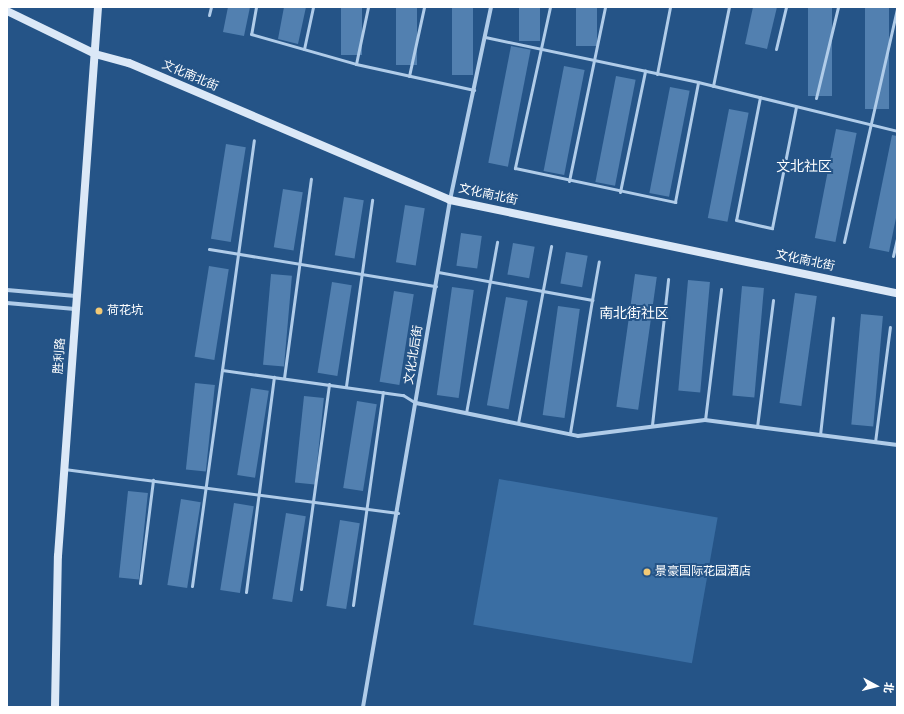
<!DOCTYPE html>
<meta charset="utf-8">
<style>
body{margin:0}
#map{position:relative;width:904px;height:714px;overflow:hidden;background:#255487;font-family:"Nunito Sans","Noto Sans SC",sans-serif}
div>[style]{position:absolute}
.green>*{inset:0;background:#3a6ea3;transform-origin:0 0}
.building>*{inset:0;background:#5280b0;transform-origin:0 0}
.lane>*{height:3px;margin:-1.5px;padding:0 1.5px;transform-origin:1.5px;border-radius:1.5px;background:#b0cce9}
.street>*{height:4px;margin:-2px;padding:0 2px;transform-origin:2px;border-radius:2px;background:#b0cce9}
.secondary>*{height:8px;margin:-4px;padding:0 4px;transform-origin:4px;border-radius:4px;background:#dbe8f7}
.dots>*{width:11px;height:11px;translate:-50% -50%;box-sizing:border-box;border:2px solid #255487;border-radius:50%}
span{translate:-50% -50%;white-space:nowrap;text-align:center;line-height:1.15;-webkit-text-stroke:4px #255487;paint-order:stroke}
.street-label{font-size:12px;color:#fff}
.poi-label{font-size:12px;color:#fff}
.left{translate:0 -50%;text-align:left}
.quarter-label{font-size:14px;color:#fff}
.frame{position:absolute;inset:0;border:8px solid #fff;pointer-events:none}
.north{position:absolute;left:856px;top:666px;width:40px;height:40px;-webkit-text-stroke:3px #255487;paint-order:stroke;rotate:97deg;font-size:11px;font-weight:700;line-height:16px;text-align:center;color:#fff}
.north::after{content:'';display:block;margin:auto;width:14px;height:18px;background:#fff;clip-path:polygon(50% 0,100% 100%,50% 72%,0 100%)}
</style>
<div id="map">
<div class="green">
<i style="left:499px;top:479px;width:222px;height:148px;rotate:10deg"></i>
</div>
<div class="building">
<i style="clip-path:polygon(228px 7px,250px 7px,244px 36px,223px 32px)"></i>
<i style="clip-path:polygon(284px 7px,306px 7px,298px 44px,278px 39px)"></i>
<i style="left:341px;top:7px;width:21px;height:48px"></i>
<i style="left:396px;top:7px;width:21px;height:58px"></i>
<i style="left:452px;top:7px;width:21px;height:68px"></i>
<i style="left:519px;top:7px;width:21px;height:34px"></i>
<i style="left:576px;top:7px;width:21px;height:39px"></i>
<i style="clip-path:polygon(753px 7px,777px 7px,767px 49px,745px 44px)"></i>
<i style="left:808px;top:7px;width:24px;height:89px"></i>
<i style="left:865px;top:7px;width:24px;height:102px"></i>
<i style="left:511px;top:46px;width:20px;height:119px;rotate:11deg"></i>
<i style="left:564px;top:66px;width:21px;height:107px;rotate:11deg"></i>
<i style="left:616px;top:76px;width:20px;height:108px;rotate:11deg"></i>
<i style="left:670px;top:87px;width:20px;height:108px;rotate:11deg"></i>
<i style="left:729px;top:109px;width:20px;height:111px;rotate:11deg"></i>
<i style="left:836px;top:129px;width:21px;height:111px;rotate:11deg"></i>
<i style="clip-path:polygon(892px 135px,897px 136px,897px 213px,889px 252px,869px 248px)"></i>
<i style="left:226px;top:144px;width:20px;height:96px;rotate:9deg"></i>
<i style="left:283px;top:189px;width:20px;height:59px;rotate:9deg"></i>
<i style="left:344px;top:197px;width:20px;height:59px;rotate:9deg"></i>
<i style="left:405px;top:205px;width:20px;height:58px;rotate:9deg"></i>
<i style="left:461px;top:233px;width:21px;height:33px;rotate:8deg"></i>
<i style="left:513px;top:243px;width:22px;height:32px;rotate:10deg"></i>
<i style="left:566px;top:252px;width:22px;height:32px;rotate:10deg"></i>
<i style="left:209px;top:266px;width:20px;height:92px;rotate:9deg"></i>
<i style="left:271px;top:274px;width:21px;height:91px;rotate:5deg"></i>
<i style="left:635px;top:274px;width:22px;height:134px;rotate:8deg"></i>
<i style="left:688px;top:280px;width:22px;height:111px;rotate:5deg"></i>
<i style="left:332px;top:282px;width:20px;height:92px;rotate:9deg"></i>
<i style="left:742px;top:286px;width:22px;height:110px;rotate:5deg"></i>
<i style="left:452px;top:287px;width:22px;height:109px;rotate:8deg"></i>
<i style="left:394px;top:291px;width:20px;height:92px;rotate:9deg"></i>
<i style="left:795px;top:293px;width:22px;height:111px;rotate:8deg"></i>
<i style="left:506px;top:297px;width:22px;height:110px;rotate:10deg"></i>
<i style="left:558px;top:306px;width:22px;height:110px;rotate:8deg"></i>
<i style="left:861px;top:314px;width:22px;height:111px;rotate:5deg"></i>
<i style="left:195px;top:383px;width:20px;height:87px;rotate:6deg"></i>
<i style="left:251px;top:388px;width:18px;height:88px;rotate:9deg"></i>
<i style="left:304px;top:396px;width:20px;height:87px;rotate:6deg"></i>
<i style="left:357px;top:401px;width:20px;height:88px;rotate:9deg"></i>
<i style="left:128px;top:491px;width:20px;height:87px;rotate:6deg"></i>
<i style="left:181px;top:499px;width:20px;height:87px;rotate:9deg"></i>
<i style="left:234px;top:503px;width:20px;height:88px;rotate:9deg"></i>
<i style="left:286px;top:513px;width:20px;height:87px;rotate:9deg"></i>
<i style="left:340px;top:520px;width:20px;height:87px;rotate:9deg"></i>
</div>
<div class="lane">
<i style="left:256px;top:7px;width:27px;rotate:100deg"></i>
<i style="left:251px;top:34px;width:109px;rotate:15.9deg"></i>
<i style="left:356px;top:64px;width:121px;rotate:12.4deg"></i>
<i style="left:550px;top:7px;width:165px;rotate:102.3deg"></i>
<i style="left:515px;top:168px;width:164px;rotate:12deg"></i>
<i style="left:675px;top:202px;width:122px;rotate:-79.1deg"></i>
<i style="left:698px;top:82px;width:205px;rotate:13.8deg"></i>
<i style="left:209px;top:15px;width:8px;rotate:-76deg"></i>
<i style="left:485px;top:37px;width:218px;rotate:11.9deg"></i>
<i style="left:304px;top:49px;width:43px;rotate:-77.9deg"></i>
<i style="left:776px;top:49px;width:43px;rotate:-76.6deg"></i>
<i style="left:356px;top:64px;width:58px;rotate:-78.1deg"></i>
<i style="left:657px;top:74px;width:68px;rotate:-79deg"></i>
<i style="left:409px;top:76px;width:71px;rotate:-77.7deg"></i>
<i style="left:713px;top:86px;width:81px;rotate:-78.6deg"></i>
<i style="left:760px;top:97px;width:125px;rotate:101deg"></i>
<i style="left:736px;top:220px;width:37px;rotate:13deg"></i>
<i style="left:772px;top:228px;width:123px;rotate:-78.8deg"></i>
<i style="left:816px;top:98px;width:94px;rotate:-76.4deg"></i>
<i style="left:569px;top:181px;width:178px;rotate:-78.3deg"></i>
<i style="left:620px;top:192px;width:124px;rotate:-78.3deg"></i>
<i style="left:844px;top:242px;width:240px;rotate:-77.2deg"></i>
<i style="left:209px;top:249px;width:230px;rotate:9.3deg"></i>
<i style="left:893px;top:256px;width:17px;rotate:-77deg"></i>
<i style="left:438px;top:272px;width:157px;rotate:10.3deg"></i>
<i style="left:592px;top:300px;width:135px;rotate:99.4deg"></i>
<i style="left:592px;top:300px;width:39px;rotate:-80deg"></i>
<i style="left:222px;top:370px;width:183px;rotate:7.9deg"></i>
<i style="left:403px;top:395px;width:15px;rotate:32deg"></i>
<i style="left:284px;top:378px;width:201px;rotate:-82.3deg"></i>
<i style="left:346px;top:386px;width:188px;rotate:-82deg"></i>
<i style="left:466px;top:413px;width:174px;rotate:-79.7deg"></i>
<i style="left:705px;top:420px;width:132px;rotate:-83deg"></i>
<i style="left:518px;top:423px;width:180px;rotate:-79.4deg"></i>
<i style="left:652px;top:425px;width:147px;rotate:-83.7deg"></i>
<i style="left:757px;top:427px;width:128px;rotate:-82.8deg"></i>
<i style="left:820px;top:435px;width:118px;rotate:-83.7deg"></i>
<i style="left:875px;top:442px;width:116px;rotate:-82.6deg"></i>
<i style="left:64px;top:469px;width:337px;rotate:7.5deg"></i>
<i style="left:140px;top:583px;width:104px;rotate:-82.8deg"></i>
<i style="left:192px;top:586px;width:450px;rotate:-82.1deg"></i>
<i style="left:301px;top:589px;width:207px;rotate:-82.2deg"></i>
<i style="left:246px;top:592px;width:217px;rotate:-82.6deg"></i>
<i style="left:353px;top:605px;width:215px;rotate:-82deg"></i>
</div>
<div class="street">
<i style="left:7px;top:290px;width:69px;rotate:5deg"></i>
<i style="left:7px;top:303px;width:68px;rotate:5deg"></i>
<i style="left:416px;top:403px;width:165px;rotate:11.5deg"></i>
<i style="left:578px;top:436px;width:128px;rotate:-7.2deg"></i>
<i style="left:705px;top:420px;width:194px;rotate:7.4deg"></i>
<i style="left:363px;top:707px;width:514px;rotate:-80.26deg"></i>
<i style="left:450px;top:200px;width:197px;rotate:-78deg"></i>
</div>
<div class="secondary">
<i style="left:7px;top:11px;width:98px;rotate:26deg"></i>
<i style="left:95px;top:54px;width:35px;rotate:15deg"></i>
<i style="left:129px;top:63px;width:349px;rotate:23.1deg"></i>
<i style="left:450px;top:200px;width:457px;rotate:11.8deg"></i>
<i style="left:55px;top:707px;width:151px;rotate:-88.9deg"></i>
<i style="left:58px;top:556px;width:550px;rotate:-85.83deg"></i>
</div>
<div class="dots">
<i style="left:99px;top:311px;background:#f2c975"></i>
<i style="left:647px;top:572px;background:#f2c975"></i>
</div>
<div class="street-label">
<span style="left:190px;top:76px;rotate:23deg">文化南北街</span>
<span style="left:488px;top:195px;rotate:12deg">文化南北街</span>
<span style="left:805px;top:261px;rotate:12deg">文化南北街</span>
<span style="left:414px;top:355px;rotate:-81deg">文化北后街</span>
<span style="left:60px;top:356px;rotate:-86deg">胜利路</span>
</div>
<div class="poi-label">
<span class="left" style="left:107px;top:311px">荷花坑</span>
<span class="left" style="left:655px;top:572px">景豪国际花园酒店</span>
</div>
<div class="quarter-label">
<span style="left:804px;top:167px">文北社区</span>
<span style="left:634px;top:314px">南北街社区</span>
</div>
<div class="frame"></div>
<div class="north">北</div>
</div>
